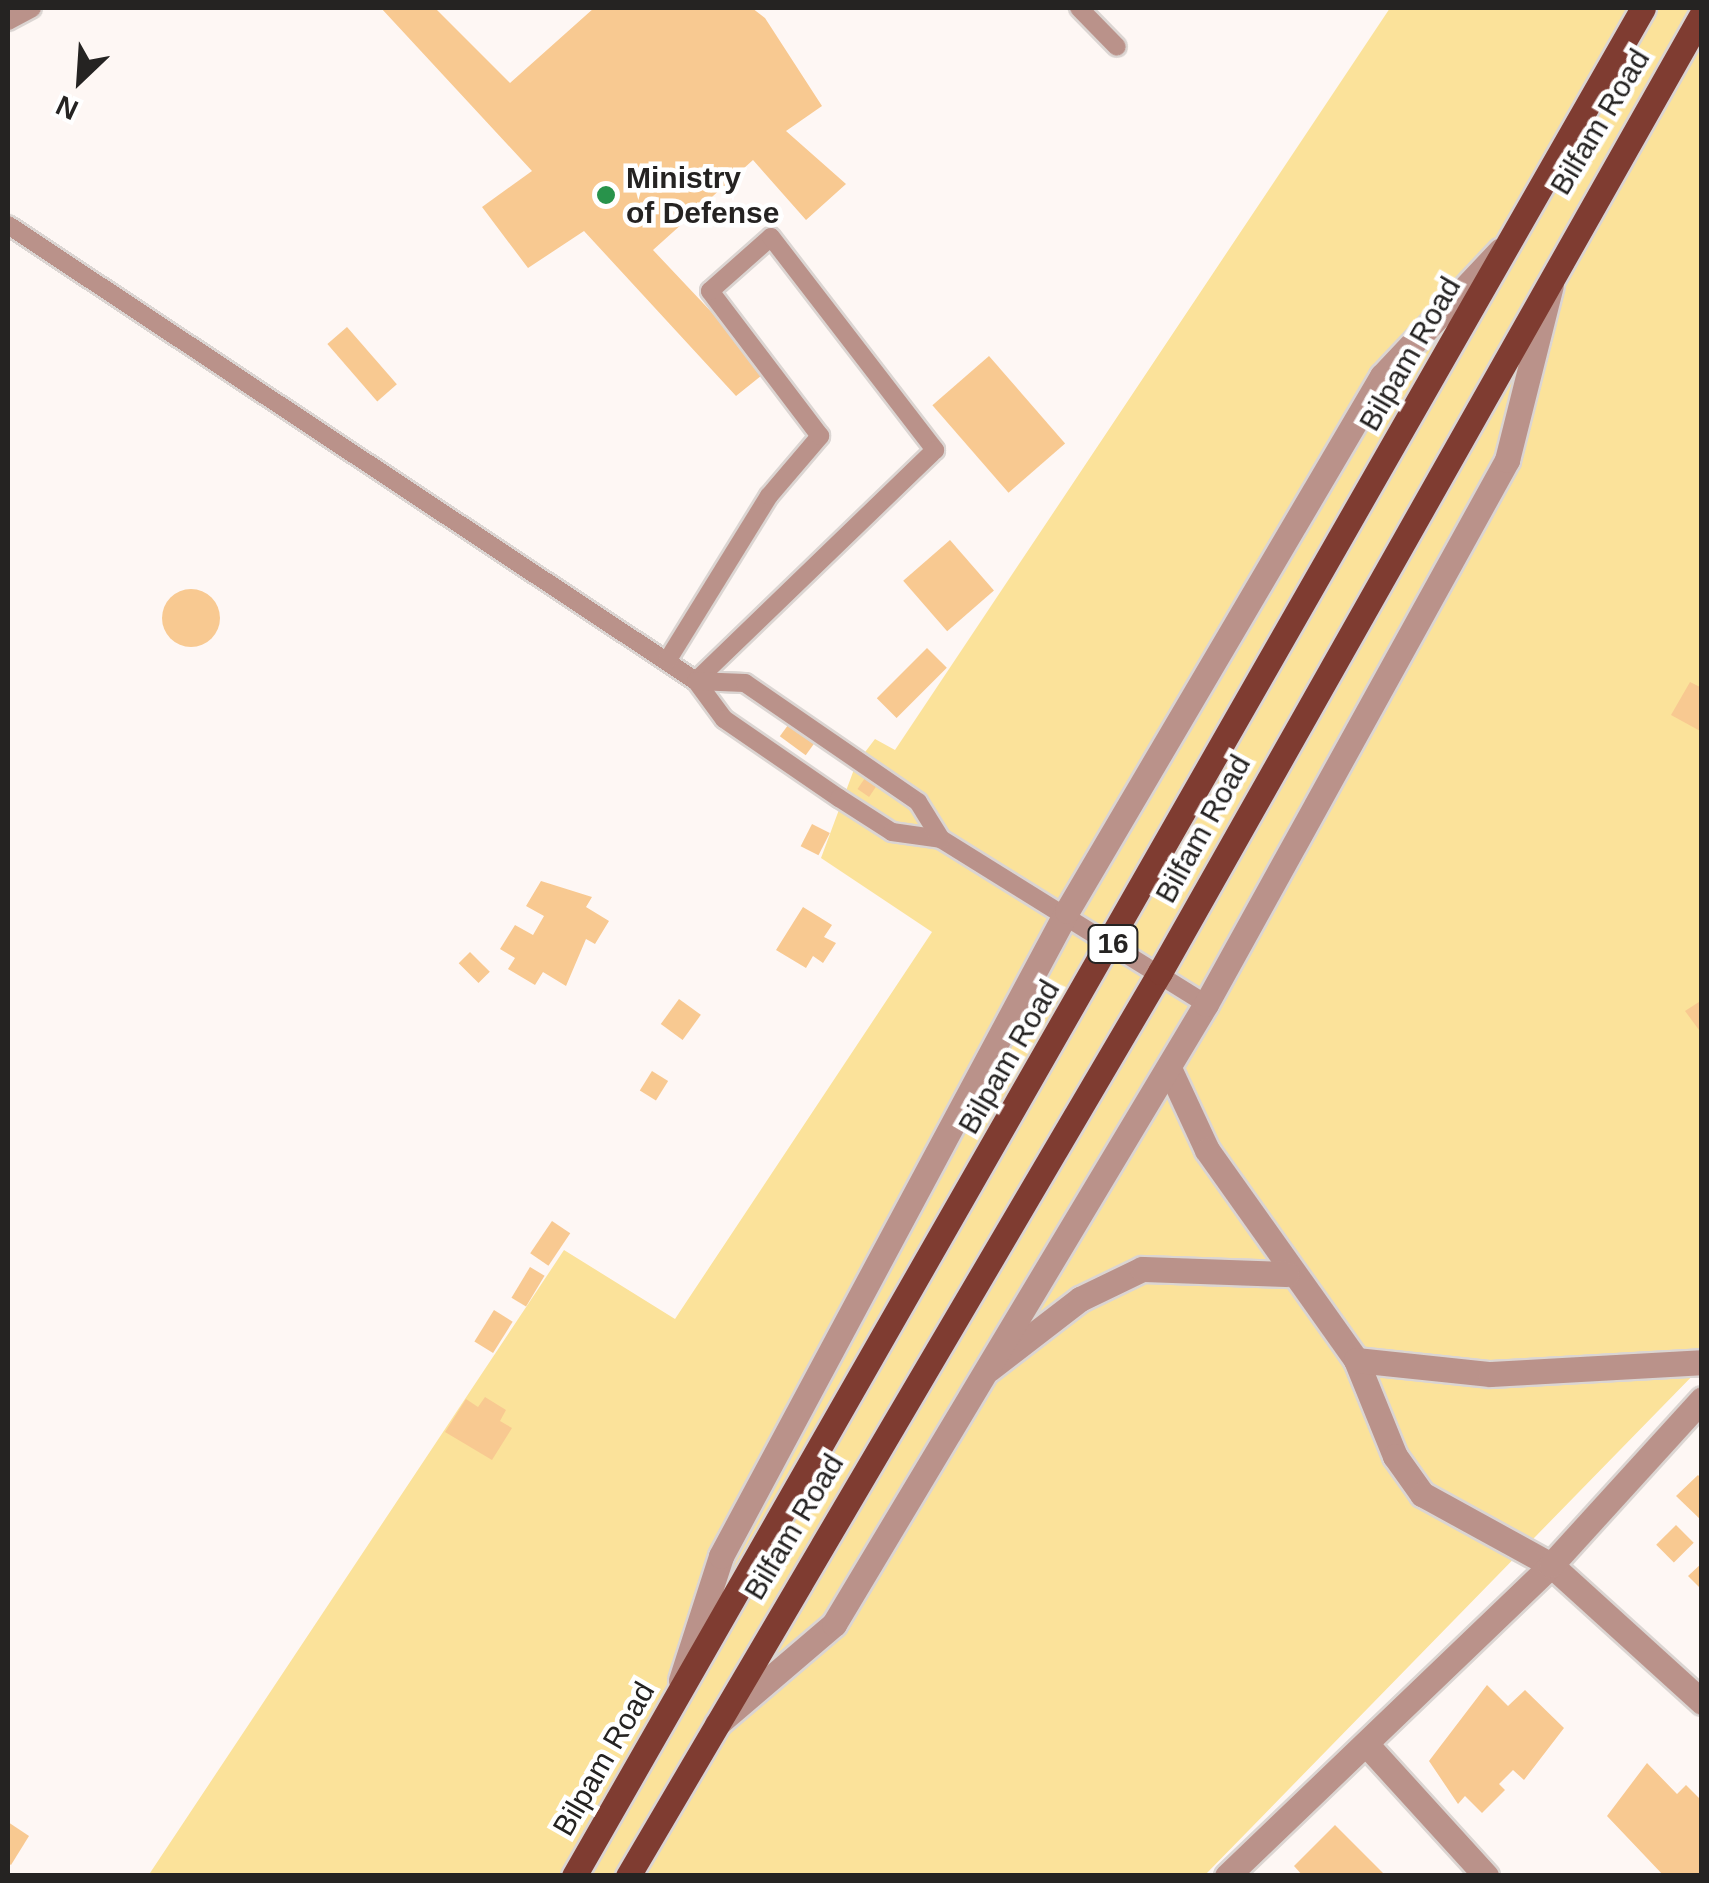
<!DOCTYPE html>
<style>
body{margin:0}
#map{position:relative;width:1709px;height:1883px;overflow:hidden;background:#fef7f4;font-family:Helvetica,sans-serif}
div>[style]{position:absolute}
.green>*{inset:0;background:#fbe29a}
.building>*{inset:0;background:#f8c991;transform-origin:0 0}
.round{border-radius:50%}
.roads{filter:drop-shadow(2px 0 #dbd5d2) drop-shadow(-2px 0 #dbd5d2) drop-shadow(0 2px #dbd5d2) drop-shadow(0 -2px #dbd5d2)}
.service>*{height:18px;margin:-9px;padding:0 9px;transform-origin:9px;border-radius:9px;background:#ba928a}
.minor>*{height:25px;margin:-12.5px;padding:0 12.5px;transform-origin:12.5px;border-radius:12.5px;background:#ba928a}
.tertiary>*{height:25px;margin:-12.5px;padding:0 12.5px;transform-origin:12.5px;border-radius:12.5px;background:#ba928a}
.primary>*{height:25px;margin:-12.5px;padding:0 12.5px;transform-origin:12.5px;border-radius:12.5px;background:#7f3c31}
.dots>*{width:28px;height:28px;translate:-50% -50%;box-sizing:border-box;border:5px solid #fff;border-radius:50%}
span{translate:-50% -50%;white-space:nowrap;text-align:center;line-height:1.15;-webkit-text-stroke:9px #fff;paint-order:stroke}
.shield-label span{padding:2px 8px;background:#fff;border:2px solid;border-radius:8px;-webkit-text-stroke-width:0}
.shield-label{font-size:28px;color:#252322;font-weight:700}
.street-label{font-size:30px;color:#252322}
.poi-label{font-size:30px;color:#252322;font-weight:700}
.left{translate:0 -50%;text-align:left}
.frame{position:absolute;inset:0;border:10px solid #252322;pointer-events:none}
.north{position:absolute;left:30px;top:30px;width:100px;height:100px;-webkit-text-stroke:8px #fff;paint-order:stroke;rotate:205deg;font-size:28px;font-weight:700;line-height:40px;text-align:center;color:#252322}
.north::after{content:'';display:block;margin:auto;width:35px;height:45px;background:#252322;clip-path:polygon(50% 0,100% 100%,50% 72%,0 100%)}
</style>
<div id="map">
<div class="green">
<i style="clip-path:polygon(1390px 8px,1701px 8px,1701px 1367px,1205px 1875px,148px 1876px,564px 1250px,675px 1319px,932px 932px,821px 858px,856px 764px,875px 739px,895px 750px)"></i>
</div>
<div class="building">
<i style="clip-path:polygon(381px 8px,435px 8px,510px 83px,594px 8px,752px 8px,765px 18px,822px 106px,786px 131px,846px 184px,806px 220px,753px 160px,653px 250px,767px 371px,736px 396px,584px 231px,528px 268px,482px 207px,532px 171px)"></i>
<i style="left:347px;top:327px;width:76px;height:26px;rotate:49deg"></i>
<i style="left:989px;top:356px;width:116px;height:75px;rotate:49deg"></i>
<i style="left:950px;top:540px;width:67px;height:62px;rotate:49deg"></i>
<i class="round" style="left:162px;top:589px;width:58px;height:58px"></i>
<i style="left:927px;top:648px;width:28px;height:71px;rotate:45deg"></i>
<i style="clip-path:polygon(1690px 682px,1702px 688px,1702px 732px,1671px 715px)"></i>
<i style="left:791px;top:721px;width:32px;height:19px;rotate:36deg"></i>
<i style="left:867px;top:775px;width:14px;height:17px;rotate:34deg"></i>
<i style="left:812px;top:824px;width:20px;height:25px;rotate:27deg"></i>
<i style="clip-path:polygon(541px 881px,592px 897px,586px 907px,609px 921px,595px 944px,586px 939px,566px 986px,543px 972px,535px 985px,508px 969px,515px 958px,500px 949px,515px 925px,533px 935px,544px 916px,526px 906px)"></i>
<i style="clip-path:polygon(803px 907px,832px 925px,824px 937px,836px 943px,823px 963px,813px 956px,806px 968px,776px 950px)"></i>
<i style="left:470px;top:952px;width:28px;height:16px;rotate:45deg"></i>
<i style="left:679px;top:999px;width:27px;height:31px;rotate:36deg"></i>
<i style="clip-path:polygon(1702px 1000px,1702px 1034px,1685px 1011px)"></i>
<i style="left:652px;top:1071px;width:19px;height:23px;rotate:32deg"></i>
<i style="left:552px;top:1221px;width:22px;height:39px;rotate:34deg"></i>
<i style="left:530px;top:1267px;width:17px;height:36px;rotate:31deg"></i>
<i style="left:494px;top:1310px;width:22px;height:37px;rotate:32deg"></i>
<i style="clip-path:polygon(485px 1397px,506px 1410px,500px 1421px,512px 1428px,492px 1460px,445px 1432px,466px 1399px,478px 1407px)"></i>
<i style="clip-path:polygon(1698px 1475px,1702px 1479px,1702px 1521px,1676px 1496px)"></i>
<i style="left:1676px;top:1525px;width:25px;height:28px;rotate:45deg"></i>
<i style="clip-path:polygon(1702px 1563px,1702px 1590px,1688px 1576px)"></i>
<i style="clip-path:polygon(1487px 1685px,1508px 1706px,1525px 1690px,1564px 1728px,1524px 1780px,1513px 1770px,1499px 1784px,1505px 1790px,1482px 1813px,1465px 1796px,1458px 1804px,1429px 1761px)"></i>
<i style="clip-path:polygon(1647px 1763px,1677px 1794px,1686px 1785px,1702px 1801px,1702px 1876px,1664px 1876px,1607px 1816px)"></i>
<i style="clip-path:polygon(8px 1822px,29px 1836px,11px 1865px,8px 1863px)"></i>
<i style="clip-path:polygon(1335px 1825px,1386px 1876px,1303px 1876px,1294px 1866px)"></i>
</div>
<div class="roads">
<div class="service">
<i style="left:1079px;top:8px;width:54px;rotate:45.7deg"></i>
<i style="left:8px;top:21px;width:27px;rotate:-28deg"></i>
<i style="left:8px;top:225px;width:825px;rotate:33.54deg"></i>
<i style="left:696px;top:681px;width:47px;rotate:53.6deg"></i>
<i style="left:724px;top:719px;width:140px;rotate:34.5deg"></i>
<i style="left:839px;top:798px;width:63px;rotate:32.7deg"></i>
<i style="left:892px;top:832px;width:49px;rotate:8.1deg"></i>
<i style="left:941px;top:839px;width:312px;rotate:31.9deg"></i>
<i style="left:667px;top:661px;width:194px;rotate:-58.3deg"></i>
<i style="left:769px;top:496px;width:79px;rotate:-49.6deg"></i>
<i style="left:820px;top:436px;width:182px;rotate:-127.2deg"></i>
<i style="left:710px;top:291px;width:81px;rotate:-41.5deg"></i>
<i style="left:771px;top:237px;width:269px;rotate:52.4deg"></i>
<i style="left:935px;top:450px;width:332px;rotate:136deg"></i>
<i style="left:696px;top:681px;width:49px;rotate:2.3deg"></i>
<i style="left:745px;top:683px;width:210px;rotate:34.5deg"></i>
<i style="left:918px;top:802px;width:44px;rotate:58.1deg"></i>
</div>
<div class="minor">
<i style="left:1169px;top:1068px;width:90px;rotate:65.1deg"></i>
<i style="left:1207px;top:1150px;width:257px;rotate:54.6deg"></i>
<i style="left:1356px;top:1360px;width:104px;rotate:67.9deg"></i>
<i style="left:1395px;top:1456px;width:47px;rotate:54.6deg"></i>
<i style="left:1422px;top:1494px;width:147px;rotate:28.8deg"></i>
<i style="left:1551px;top:1565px;width:204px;rotate:42.2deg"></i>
<i style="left:1356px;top:1360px;width:135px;rotate:6deg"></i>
<i style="left:1490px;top:1374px;width:212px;rotate:-3.2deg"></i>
<i style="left:989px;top:1369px;width:115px;rotate:-37.6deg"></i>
<i style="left:1080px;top:1299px;width:69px;rotate:-25.8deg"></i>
<i style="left:1142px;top:1269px;width:145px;rotate:2deg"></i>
<i style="left:1367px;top:1745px;width:177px;rotate:47.7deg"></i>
<i style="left:1227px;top:1876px;width:449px;rotate:-43.8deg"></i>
<i style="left:1551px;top:1565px;width:224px;rotate:-47.7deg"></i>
</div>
<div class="tertiary">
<i style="left:681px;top:1680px;width:130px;rotate:-72.1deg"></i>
<i style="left:721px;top:1556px;width:732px;rotate:-61.79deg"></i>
<i style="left:1067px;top:911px;width:621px;rotate:-59.51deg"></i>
<i style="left:1382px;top:376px;width:172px;rotate:-46.7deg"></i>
<i style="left:717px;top:1724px;width:154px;rotate:-40.5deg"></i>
<i style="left:834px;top:1624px;width:723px;rotate:-59.04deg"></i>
<i style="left:1206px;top:1004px;width:622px;rotate:-61.04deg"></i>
<i style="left:1507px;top:460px;width:180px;rotate:-75.9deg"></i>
</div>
<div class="primary">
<i style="left:574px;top:1876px;width:2152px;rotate:-60.22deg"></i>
<i style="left:628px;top:1876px;width:1049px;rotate:-59.52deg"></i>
<i style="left:1160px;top:972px;width:1101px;rotate:-60.5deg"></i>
</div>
</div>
<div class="dots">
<i style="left:606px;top:195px;background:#28934b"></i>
</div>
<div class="shield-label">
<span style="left:1113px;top:944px">16</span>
</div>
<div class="street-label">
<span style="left:1600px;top:122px;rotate:-59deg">Bilfam Road</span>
<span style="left:1410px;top:354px;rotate:-60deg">Bilpam Road</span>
<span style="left:1203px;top:829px;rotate:-61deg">Bilfam Road</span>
<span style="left:1009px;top:1057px;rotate:-60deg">Bilpam Road</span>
<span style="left:794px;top:1527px;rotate:-59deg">Bilfam Road</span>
<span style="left:604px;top:1759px;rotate:-60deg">Bilpam Road</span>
</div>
<div class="poi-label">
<span class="left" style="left:626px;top:195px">Ministry<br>of Defense</span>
</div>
<div class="frame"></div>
<div class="north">N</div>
</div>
